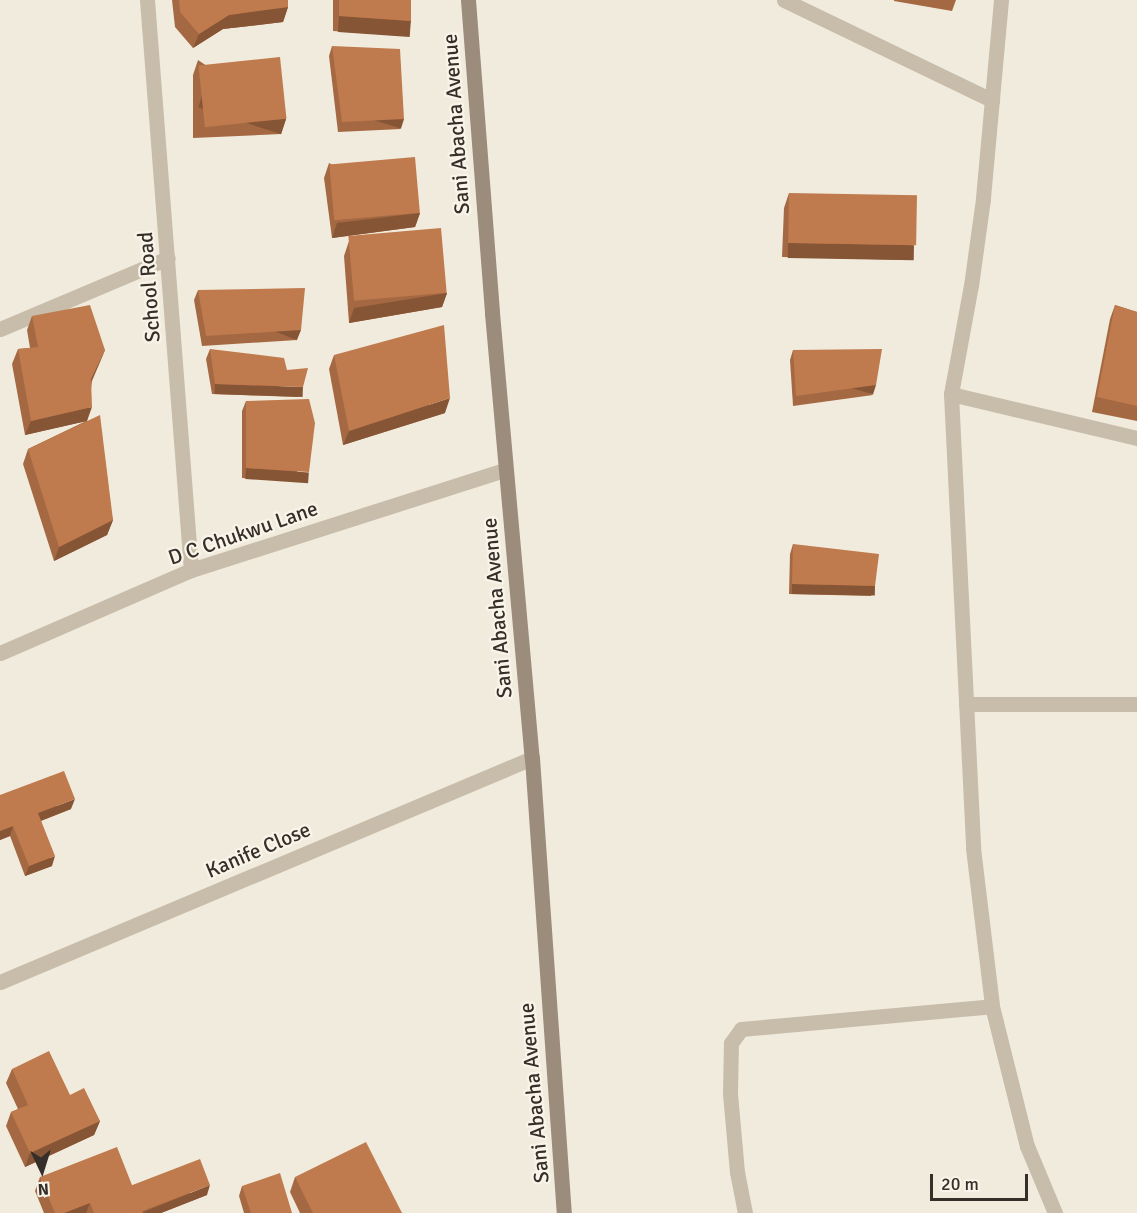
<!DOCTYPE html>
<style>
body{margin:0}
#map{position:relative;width:1137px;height:1213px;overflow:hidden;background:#f1ebdd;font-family:Signika,sans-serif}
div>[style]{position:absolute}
.street>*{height:15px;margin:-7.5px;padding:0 7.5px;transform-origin:7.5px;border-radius:7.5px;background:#c8bcaa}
.secondary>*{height:15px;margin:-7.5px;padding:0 7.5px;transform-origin:7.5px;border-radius:7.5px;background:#9c8c7b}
.wall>*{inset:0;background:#a46942}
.shaded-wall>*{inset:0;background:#865536;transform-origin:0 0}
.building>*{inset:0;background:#bf7a4d;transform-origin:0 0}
span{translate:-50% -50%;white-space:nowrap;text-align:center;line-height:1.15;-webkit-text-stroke:4.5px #f9f4e9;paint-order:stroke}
.street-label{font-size:21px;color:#362f29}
.north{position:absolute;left:12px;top:1141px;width:60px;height:60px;-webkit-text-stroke:4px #f9f4e9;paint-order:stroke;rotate:176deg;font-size:16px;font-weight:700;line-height:24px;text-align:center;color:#362f29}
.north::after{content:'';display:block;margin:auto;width:21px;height:27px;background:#362f29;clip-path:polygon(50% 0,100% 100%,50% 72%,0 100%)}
.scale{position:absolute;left:930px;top:1174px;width:98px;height:27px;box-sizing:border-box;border:3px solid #362f29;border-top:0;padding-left:8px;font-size:18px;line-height:21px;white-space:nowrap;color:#362f29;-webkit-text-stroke:4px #f9f4e9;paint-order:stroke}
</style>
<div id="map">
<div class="street">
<i style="left:147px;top:0;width:572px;rotate:85.59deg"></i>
<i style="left:784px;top:0;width:231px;rotate:25.7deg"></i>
<i style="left:1001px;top:0;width:200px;rotate:95.2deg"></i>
<i style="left:983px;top:199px;width:87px;rotate:97.9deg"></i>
<i style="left:971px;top:285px;width:111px;rotate:100.4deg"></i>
<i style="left:951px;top:394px;width:455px;rotate:87.2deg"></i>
<i style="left:973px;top:848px;width:159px;rotate:83.1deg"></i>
<i style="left:992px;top:1006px;width:144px;rotate:76deg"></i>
<i style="left:1027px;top:1146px;width:73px;rotate:67.3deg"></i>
<i style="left:0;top:329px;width:182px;rotate:-22.9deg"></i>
<i style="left:951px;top:394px;width:191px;rotate:13.3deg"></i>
<i style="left:0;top:653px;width:208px;rotate:-23.5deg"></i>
<i style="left:191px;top:570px;width:330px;rotate:-17.7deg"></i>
<i style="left:966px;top:704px;width:171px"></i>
<i style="left:0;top:982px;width:577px;rotate:-22.83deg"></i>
<i style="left:745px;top:1213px;width:42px;rotate:-101deg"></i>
<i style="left:737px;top:1172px;width:79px;rotate:-95.1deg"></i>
<i style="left:730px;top:1093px;width:50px;rotate:-88.9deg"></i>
<i style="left:731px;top:1043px;width:17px;rotate:-54deg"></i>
<i style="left:741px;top:1029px;width:252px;rotate:-5.2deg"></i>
</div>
<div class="secondary">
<i style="left:468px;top:0;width:314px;rotate:85.6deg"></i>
<i style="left:492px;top:313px;width:447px;rotate:84.9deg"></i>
<i style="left:532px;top:758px;width:456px;rotate:86deg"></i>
</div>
<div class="wall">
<i style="clip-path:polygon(172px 0,288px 0,288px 7px,283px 22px,223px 29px,193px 48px,175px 27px)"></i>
<i style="clip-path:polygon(333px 0,411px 0,411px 21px,406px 36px,333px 31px)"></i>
<i style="clip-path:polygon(894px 0,956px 0,952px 11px,894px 1px)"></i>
<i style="clip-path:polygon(332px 46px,401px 129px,338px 132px,329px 56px)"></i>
<i style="clip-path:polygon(198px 60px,286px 119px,281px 134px,193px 138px,193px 75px)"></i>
<i style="clip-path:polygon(329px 163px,420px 213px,415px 227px,332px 238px,324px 178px)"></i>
<i style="clip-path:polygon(789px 193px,914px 246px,909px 260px,782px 257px,784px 208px)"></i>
<i style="clip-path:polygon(349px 241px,447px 293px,442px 307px,349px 323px,344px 256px)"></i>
<i style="clip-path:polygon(198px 290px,297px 340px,202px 346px,194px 300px)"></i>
<i style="clip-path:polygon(1115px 305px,1137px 312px,1137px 421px,1092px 412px,1110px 319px)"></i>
<i style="clip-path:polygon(32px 316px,105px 350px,92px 381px,87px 421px,113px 520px,107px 535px,54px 561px,23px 464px,28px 449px,86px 421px,25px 435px,12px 364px,18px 349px,30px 348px,27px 330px)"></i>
<i style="clip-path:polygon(210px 349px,299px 397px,212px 394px,206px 359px)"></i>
<i style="clip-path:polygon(793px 350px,873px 395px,793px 406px,790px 360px)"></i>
<i style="clip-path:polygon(334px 355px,445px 413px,343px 445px,329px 369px)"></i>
<i style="clip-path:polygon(246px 401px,305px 482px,242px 478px,242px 411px)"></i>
<i style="clip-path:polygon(793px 544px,875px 586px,871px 596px,789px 594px,790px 554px)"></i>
<i style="clip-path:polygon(0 795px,71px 809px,41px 821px,52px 866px,25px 876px,10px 836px,0 840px)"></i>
<i style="clip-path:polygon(12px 1069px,70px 1095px,100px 1121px,94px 1135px,25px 1167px,6px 1126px,11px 1112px,18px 1109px,6px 1083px)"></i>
<i style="clip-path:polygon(40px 1177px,132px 1186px,207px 1195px,161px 1213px,44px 1213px,35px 1191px)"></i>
<i style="clip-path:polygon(295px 1177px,402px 1213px,300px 1213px,290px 1192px)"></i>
<i style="clip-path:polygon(242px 1186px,292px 1213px,244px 1213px,239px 1196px)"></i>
</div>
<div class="shaded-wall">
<i style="clip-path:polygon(288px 7px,283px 22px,223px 29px,193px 48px,199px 34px,229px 15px)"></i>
<i style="left:339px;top:16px;width:72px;height:16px;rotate:4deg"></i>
<i style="left:286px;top:119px;width:16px;height:87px;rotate:108deg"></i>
<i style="left:404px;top:119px;width:10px;height:62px;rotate:107deg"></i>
<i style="clip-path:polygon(420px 213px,415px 227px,332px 238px,337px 223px)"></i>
<i style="left:788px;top:243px;width:126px;height:15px;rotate:1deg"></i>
<i style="clip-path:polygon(447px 293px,442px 307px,349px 323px,354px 308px)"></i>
<i style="left:301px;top:330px;width:11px;height:95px;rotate:112deg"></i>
<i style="clip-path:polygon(105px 350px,99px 364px,86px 393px,91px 379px)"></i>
<i style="left:215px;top:384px;width:88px;height:10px;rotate:2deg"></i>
<i style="left:876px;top:385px;width:10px;height:81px;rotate:107deg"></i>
<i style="clip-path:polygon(450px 398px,445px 413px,343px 445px,349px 431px)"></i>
<i style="clip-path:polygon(92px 407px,87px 421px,25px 435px,31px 421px)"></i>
<i style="left:246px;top:468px;width:63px;height:11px;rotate:4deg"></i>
<i style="clip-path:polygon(113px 520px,107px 535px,54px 561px,59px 547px)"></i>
<i style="left:792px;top:584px;width:83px;height:10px;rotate:1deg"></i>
<i style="clip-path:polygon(75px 799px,71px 809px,35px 823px,38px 813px)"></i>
<i style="clip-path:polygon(13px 826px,10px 836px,0 840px,0 831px)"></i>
<i style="clip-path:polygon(55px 856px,52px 866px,25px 876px,29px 866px)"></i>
<i style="clip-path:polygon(100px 1121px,94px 1135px,25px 1167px,30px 1153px)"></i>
<i style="clip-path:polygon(210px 1185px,207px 1195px,161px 1213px,141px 1213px)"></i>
<i style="clip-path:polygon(90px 1203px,86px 1213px,64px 1213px)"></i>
</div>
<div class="building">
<i style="clip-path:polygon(179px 0,288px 0,288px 7px,229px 15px,199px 34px,180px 12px)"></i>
<i style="clip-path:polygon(339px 0,411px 0,411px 21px,339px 16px)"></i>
<i style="clip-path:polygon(332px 46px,400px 49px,404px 119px,342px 122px)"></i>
<i style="left:280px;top:57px;width:62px;height:82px;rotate:84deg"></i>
<i style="left:415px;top:157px;width:56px;height:86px;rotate:85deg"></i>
<i style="left:789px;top:193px;width:128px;height:50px;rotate:1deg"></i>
<i style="left:441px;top:228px;width:65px;height:93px;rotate:85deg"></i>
<i style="clip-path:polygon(305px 288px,301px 330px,206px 336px,198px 290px)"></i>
<i style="clip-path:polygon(90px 305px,105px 350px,91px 379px,92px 407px,31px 421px,18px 349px,38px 347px,32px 316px)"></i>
<i style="clip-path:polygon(1115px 305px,1137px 312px,1137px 406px,1097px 397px)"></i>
<i style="clip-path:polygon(444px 325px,450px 398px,349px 431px,334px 355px)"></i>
<i style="clip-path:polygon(210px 349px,284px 358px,287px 370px,308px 368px,303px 387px,215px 384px)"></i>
<i style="clip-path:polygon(882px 349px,876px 385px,796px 396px,793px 350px)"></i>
<i style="clip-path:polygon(309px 399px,315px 423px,309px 472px,246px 468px,246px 401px)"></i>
<i style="clip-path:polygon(100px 415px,113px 520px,59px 547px,28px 449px)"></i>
<i style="clip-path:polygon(793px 544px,879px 554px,875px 586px,792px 584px)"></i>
<i style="clip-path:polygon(64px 771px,75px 799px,38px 813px,55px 856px,29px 866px,13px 826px,0 831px,0 795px)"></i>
<i style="clip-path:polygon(49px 1051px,70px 1095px,84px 1088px,100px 1121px,30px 1153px,11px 1112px,28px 1105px,12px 1069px)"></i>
<i style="clip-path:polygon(366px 1142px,402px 1213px,313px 1213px,295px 1177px)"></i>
<i style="clip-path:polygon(117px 1147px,143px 1213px,94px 1213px,90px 1203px,64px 1213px,55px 1213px,40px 1177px)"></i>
<i style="left:200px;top:1159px;width:28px;height:73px;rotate:69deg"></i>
<i style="clip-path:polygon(280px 1173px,292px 1213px,251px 1213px,242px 1186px)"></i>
</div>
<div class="street-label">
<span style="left:456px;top:124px;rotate:-94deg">Sani Abacha Avenue</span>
<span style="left:149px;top:287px;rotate:-94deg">School Road</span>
<span style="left:243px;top:533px;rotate:-19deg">D C Chukwu Lane</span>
<span style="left:497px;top:608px;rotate:-95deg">Sani Abacha Avenue</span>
<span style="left:258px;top:850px;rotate:-23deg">Kanife Close</span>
<span style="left:534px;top:1093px;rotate:-95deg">Sani Abacha Avenue</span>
</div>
<div class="north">N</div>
<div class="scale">20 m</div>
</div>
